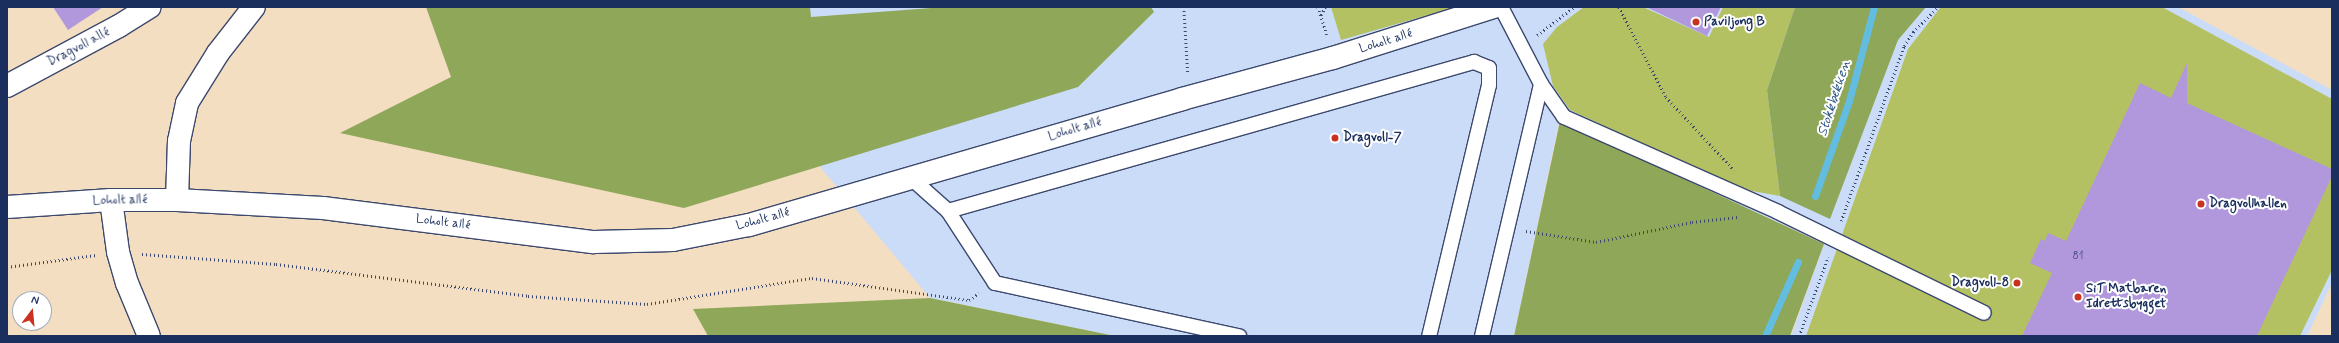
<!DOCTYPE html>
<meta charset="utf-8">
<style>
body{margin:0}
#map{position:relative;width:2339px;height:343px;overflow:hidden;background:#f4dec1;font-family:Mynerve,sans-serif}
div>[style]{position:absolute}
.built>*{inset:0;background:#cbdcf9}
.green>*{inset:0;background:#b4c163}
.forest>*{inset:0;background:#8fa759}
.stream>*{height:7px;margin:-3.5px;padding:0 3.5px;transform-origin:3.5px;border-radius:3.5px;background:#62bde0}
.building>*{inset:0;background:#b198dd}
.path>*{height:2.5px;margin-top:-1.25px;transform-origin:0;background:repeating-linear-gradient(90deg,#3c496d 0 1px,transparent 0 4px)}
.roads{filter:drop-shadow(1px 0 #3c496d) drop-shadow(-1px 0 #3c496d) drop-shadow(0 1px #3c496d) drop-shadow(0 -1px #3c496d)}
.service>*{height:14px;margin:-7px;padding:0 7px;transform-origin:7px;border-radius:7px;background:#fff}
.minor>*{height:22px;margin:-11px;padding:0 11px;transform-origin:11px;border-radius:11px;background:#fff}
.tertiary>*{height:22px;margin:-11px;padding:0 11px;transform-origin:11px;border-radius:11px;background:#fff}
.dots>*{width:11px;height:11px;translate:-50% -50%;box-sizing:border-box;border:2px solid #fff;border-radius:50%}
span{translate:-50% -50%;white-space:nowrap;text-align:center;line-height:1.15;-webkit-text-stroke:4px #fff;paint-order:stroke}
.number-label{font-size:11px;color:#40497e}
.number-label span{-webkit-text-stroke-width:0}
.poi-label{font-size:13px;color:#1b2f5e;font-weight:700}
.left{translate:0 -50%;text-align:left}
.right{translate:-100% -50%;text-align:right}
.street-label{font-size:13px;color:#1b2f5e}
.water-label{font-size:14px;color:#305a85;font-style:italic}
.frame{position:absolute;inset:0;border:8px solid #1b2f5e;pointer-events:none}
.north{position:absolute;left:12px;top:291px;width:40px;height:40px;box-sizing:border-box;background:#fff;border:1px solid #a4acbf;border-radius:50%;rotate:16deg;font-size:11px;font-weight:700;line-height:16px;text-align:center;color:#1b2f5e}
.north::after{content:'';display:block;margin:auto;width:14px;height:18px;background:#c8321e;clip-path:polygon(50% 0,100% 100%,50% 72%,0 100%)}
</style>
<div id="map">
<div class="built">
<i style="clip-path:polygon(686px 7px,2178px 7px,2332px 90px,2332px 283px,2307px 336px,1791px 336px,1824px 244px,1559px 122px,1514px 336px,1115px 336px,930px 298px)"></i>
</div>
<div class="green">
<i style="clip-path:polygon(1331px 7px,1456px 7px,1341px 40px)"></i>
<i style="clip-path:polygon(1584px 7px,1643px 7px,1709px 37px,1723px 7px,1795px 7px,1767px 90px,1780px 196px,1741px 189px,1570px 110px,1553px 86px,1543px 44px,1557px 27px)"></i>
<i style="clip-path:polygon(2162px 7px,2332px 99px,2332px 270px,2300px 336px,1806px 336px,1908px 49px,1940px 8px)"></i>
</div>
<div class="forest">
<i style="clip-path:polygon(426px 7px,810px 7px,811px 17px,945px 7px,1151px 7px,1154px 12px,1078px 87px,684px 208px,340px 133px,451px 77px)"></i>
<i style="clip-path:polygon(1795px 7px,1926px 7px,1898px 40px,1830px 219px,1780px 196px,1767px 90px)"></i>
<i style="clip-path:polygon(1560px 121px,1824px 244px,1790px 336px,1514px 336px)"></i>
<i style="clip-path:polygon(930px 298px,1115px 336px,708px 336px,693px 309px)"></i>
</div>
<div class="stream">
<i style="left:1815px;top:196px;width:101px;rotate:-70.3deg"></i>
<i style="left:1849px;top:101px;width:97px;rotate:-75.1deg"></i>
<i style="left:1765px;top:336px;width:81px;rotate:-66deg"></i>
</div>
<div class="building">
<i style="clip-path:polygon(53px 7px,103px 7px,68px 30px)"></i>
<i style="clip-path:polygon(1646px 7px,1721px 7px,1707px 36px)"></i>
<i style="clip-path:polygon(2187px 63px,2187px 103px,2332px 169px,2332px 176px,2257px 336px,2022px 336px,2052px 273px,2030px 263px,2041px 239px,2045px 241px,2048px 233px,2066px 241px,2140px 83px,2171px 98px)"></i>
</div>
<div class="path">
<i style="left:1184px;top:7px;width:67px;rotate:86.6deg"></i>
<i style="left:1318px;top:7px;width:29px;rotate:72deg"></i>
<i style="left:1619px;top:7px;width:102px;rotate:62.4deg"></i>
<i style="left:1666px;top:97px;width:100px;rotate:47deg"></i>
<i style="left:1321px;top:15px;width:9px;rotate:-63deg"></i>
<i style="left:1537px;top:35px;width:46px;rotate:-37.1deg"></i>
<i style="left:1841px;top:221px;width:186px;rotate:-70.2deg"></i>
<i style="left:1904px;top:46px;width:17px;rotate:-57deg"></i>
<i style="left:1913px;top:32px;width:35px;rotate:-45deg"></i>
<i style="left:1526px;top:231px;width:71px;rotate:8.9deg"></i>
<i style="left:1596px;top:242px;width:98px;rotate:-11.8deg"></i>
<i style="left:1692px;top:222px;width:46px;rotate:-6.2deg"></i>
<i style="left:142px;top:254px;width:134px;rotate:4.3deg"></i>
<i style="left:276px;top:264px;width:254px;rotate:7.2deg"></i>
<i style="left:528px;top:296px;width:119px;rotate:3.8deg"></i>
<i style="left:647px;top:304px;width:167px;rotate:-9deg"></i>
<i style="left:812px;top:278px;width:159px;rotate:8deg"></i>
<i style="left:969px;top:300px;width:12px;rotate:-35deg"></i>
<i style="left:7px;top:267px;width:90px;rotate:-7.7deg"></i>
<i style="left:1799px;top:336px;width:84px;rotate:-69.8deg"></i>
</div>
<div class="roads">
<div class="service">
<i style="left:1501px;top:7px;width:87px;rotate:62.5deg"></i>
<i style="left:1541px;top:84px;width:40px;rotate:55.1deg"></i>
<i style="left:1564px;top:117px;width:234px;rotate:23.9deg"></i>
<i style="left:1778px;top:212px;width:229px;rotate:26.1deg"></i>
<i style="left:911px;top:178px;width:50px;rotate:41.7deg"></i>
<i style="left:948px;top:211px;width:86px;rotate:56.9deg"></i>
<i style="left:995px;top:283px;width:250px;rotate:12.3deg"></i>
<i style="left:948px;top:211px;width:547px;rotate:-15.82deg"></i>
<i style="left:1474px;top:62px;width:16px;rotate:22deg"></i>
<i style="left:1489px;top:68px;width:17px;rotate:90deg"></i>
<i style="left:1489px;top:85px;width:258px;rotate:103.4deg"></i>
<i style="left:1482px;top:336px;width:259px;rotate:-76.8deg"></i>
</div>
<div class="minor">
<i style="left:7px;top:86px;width:127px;rotate:-28.2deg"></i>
<i style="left:119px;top:26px;width:36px;rotate:-32deg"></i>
<i style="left:111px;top:200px;width:52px;rotate:82.3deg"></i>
<i style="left:118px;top:252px;width:32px;rotate:74deg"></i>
<i style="left:127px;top:283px;width:57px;rotate:67.5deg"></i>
<i style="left:177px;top:200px;width:59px;rotate:-88.1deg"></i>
<i style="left:179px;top:141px;width:39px;rotate:-78deg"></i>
<i style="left:187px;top:103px;width:59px;rotate:-58.2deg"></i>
<i style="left:218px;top:53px;width:58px;rotate:-52deg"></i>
</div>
<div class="tertiary">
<i style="left:7px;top:207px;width:104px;rotate:-3.9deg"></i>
<i style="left:111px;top:200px;width:66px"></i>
<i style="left:177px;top:200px;width:146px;rotate:3.1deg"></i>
<i style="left:323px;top:208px;width:273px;rotate:7.2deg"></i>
<i style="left:594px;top:242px;width:79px;rotate:-1.5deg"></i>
<i style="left:673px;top:240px;width:77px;rotate:-11.2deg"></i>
<i style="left:749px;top:225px;width:451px;rotate:-16.2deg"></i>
<i style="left:1182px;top:99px;width:156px;rotate:-15.2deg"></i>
<i style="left:1333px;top:58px;width:169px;rotate:-17.6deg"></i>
</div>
</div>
<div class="dots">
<i style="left:1696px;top:22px;background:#c8321e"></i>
<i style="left:1335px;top:138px;background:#c8321e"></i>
<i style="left:2201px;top:204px;background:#c8321e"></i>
<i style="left:2017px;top:283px;background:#c8321e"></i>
<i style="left:2078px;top:297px;background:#c8321e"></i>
</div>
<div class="number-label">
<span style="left:2078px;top:256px">81</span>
</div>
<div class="poi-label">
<span class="left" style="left:1704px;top:22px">Paviljong B</span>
<span class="left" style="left:1343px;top:138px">Dragvoll-7</span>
<span class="left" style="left:2209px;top:204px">Dragvollhallen</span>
<span class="right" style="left:2009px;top:283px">Dragvoll-8</span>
<span class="left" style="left:2086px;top:297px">SiT Matbaren<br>Idrettsbygget</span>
</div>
<div class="street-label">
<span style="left:1386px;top:42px;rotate:-17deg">Loholt allé</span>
<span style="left:79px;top:48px;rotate:-28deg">Dragvoll allé</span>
<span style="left:1075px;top:130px;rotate:-16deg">Loholt allé</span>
<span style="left:120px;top:201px;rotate:-1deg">Loholt allé</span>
<span style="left:763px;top:220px;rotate:-15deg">Loholt allé</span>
<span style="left:443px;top:223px;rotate:7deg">Loholt allé</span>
</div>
<div class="water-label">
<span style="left:1834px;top:98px;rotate:-72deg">Stokkbekken</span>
</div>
<div class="frame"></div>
<div class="north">N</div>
</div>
